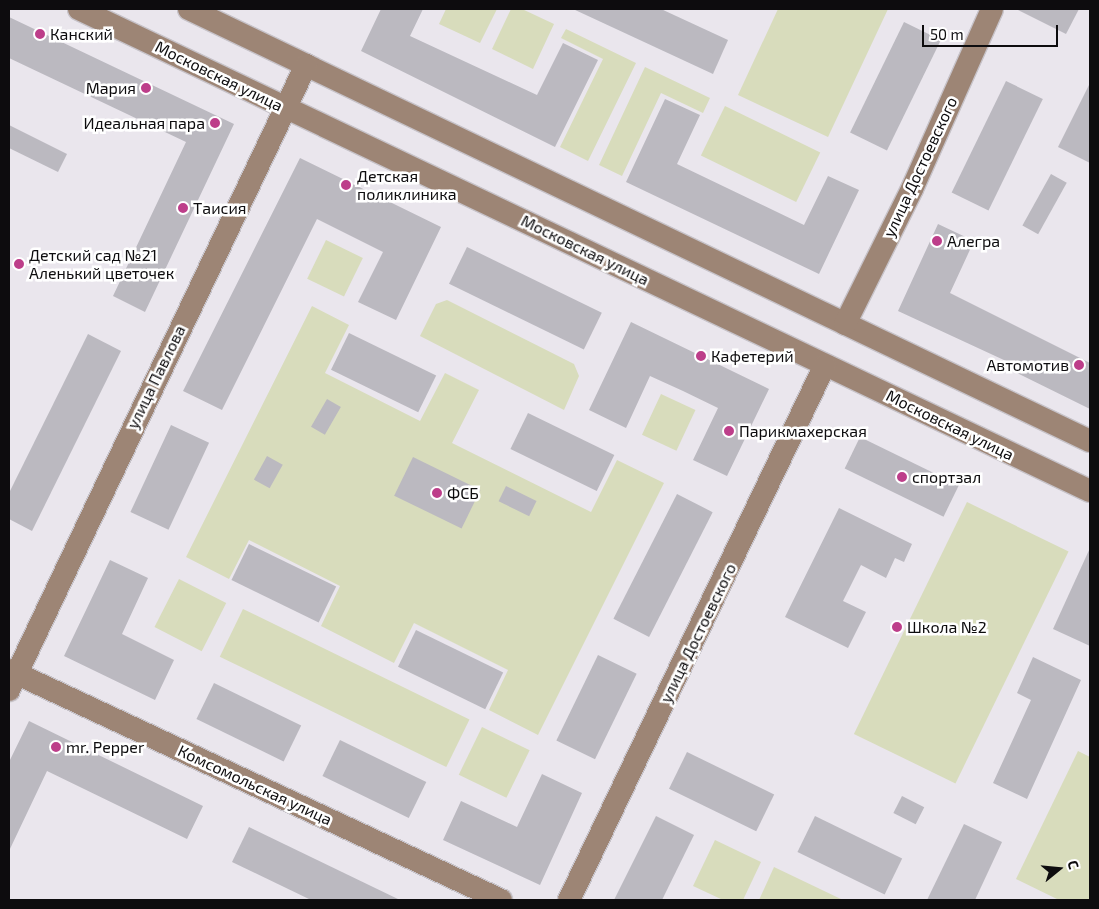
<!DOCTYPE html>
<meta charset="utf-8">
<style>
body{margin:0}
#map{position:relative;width:1099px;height:909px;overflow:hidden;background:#eae6ed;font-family:"Exo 2",sans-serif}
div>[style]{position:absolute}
.green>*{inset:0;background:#d8dcbc;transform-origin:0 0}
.building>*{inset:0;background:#bbb9c0;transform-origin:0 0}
.roads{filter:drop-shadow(1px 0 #c7c3c9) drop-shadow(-1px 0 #c7c3c9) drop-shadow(0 1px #c7c3c9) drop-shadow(0 -1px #c7c3c9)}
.secondary>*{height:22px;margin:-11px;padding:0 11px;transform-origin:11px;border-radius:11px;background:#9d8575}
.dots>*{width:14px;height:14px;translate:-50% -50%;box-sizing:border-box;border:2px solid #fff;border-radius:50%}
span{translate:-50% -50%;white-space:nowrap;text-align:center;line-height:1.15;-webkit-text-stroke:5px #fff;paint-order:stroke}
.poi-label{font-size:16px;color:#0d0c0e}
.left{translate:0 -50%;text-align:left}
.right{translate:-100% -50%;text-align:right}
.street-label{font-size:16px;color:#0d0c0e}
.frame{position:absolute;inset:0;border:10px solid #0d0c0e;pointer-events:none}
.north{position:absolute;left:1034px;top:844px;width:50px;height:50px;-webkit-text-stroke:4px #fff;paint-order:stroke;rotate:73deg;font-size:14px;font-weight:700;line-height:20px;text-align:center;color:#0d0c0e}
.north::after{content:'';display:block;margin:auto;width:18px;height:22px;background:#0d0c0e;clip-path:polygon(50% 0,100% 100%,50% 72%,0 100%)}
.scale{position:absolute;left:922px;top:25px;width:136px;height:22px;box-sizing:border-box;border:2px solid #0d0c0e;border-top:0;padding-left:6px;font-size:15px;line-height:18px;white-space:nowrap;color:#0d0c0e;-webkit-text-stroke:4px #fff;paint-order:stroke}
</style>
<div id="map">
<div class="green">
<i style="clip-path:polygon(446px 9px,497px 9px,480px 43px,439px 24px)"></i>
<i style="clip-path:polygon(511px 9px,522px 9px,554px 24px,533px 69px,492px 49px)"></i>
<i style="clip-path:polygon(778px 9px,888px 9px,828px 137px,738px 95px)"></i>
<i style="clip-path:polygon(566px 29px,636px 63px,588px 161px,560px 147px,603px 59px,561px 38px)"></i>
<i style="clip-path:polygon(645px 67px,710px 98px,703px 113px,661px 93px,622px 176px,599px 165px)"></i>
<i style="left:725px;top:106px;width:106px;height:55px;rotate:26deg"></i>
<i style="left:326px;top:240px;width:41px;height:43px;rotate:26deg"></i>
<i style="clip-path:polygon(447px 300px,574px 364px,579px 376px,564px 410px,420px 336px,436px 304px)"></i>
<i style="clip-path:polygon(312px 306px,349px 325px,325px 373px,420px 421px,445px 373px,479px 390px,452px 443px,591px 512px,617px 460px,664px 483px,538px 735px,489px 710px,508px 670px,414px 623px,394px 663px,321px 626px,340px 586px,249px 540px,229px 579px,186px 557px)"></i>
<i style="left:661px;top:394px;width:38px;height:45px;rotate:25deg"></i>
<i style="left:967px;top:502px;width:113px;height:258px;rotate:26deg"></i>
<i style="left:179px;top:579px;width:53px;height:54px;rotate:27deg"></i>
<i style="left:243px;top:609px;width:252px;height:53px;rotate:26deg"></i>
<i style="left:482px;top:727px;width:53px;height:53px;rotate:26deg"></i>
<i style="clip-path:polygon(1078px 751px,1090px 757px,1090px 900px,1059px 900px,1016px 879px)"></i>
<i style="clip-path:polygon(715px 840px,761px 862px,743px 900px,723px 900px,693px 886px)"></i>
<i style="clip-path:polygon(774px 867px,843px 900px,759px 900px)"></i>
</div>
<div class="building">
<i style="clip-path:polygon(381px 9px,423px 9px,410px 36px,537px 95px,563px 43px,598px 60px,555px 147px,361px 51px)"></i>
<i style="clip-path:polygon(573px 9px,661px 9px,728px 40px,713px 74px)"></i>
<i style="clip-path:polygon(1016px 9px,1079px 9px,1066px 34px)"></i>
<i style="clip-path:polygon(9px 17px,234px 124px,145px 312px,113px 296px,186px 142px,9px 58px)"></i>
<i style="left:904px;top:22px;width:41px;height:123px;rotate:26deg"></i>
<i style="left:1006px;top:81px;width:41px;height:124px;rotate:26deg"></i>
<i style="clip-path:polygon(1090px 83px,1090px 163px,1058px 147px)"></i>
<i style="clip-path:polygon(665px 99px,700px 115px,677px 164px,804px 225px,828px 176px,859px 190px,819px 274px,626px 182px)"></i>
<i style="clip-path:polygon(9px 125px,67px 154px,58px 172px,9px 148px)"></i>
<i style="clip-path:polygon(300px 158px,441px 227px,396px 320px,358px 302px,383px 252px,317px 219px,222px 410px,183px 391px)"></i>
<i style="left:1051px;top:174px;width:18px;height:59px;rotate:29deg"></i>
<i style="clip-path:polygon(938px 224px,974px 241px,950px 293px,1090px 363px,1090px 409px,1003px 366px,1006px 361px,898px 311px)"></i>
<i style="left:467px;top:247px;width:150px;height:41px;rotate:26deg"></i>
<i style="clip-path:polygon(631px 322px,769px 389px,727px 476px,693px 460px,718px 408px,683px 391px,650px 376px,626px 428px,589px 410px)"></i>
<i style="left:349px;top:333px;width:97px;height:41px;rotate:26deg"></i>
<i style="clip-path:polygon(88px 334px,121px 351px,32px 531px,9px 519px,9px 493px)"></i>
<i style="left:327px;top:399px;width:16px;height:32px;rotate:30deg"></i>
<i style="left:528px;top:413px;width:96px;height:40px;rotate:26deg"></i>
<i style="left:171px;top:425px;width:42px;height:96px;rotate:25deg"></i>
<i style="left:860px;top:437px;width:110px;height:35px;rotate:26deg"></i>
<i style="left:267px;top:456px;width:18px;height:27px;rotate:29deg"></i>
<i style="left:413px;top:457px;width:75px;height:43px;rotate:26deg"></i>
<i style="left:506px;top:486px;width:34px;height:17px;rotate:26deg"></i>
<i style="left:677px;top:494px;width:40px;height:140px;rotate:27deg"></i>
<i style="clip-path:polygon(839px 508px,912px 544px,904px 562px,895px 558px,886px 578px,861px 565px,843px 601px,866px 612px,848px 648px,785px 617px)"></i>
<i style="left:249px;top:544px;width:97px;height:40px;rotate:26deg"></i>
<i style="clip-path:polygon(1090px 548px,1090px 646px,1053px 629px)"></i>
<i style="clip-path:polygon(110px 560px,148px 578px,122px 634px,174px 660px,155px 700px,64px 656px)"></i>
<i style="left:416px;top:630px;width:97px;height:41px;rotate:26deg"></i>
<i style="left:598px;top:655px;width:43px;height:95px;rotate:26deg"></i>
<i style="clip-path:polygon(1033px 657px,1081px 680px,1027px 799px,993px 783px,1031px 700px,1017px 693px)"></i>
<i style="left:214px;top:683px;width:97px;height:40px;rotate:26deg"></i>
<i style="clip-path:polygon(29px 721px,203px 806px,187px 839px,47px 771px,9px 851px,9px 762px)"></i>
<i style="left:340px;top:740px;width:96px;height:40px;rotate:26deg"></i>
<i style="left:687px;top:752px;width:97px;height:41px;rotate:26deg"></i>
<i style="clip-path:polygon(542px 774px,582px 793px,540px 885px,443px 840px,461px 801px,517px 827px)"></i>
<i style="left:902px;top:796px;width:25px;height:19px;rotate:27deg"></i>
<i style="clip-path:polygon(656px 816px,694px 835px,662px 900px,614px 900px)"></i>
<i style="left:815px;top:816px;width:97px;height:40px;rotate:26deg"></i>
<i style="clip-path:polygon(964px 824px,1002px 842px,975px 900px,927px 900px)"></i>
<i style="clip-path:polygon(249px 827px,400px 900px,311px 900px,232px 862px)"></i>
</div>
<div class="roads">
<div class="secondary">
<i style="left:79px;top:9px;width:1120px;rotate:25.49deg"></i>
<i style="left:189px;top:9px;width:999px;rotate:25.62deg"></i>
<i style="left:845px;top:324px;width:151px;rotate:-63.6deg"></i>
<i style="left:912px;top:189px;width:197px;rotate:-66deg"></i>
<i style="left:9px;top:670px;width:543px;rotate:25.06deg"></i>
<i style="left:9px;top:690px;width:692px;rotate:-64.58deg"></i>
<i style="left:569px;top:900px;width:593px;rotate:-64.43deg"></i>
</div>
</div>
<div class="dots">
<i style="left:40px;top:34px;background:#bd3e8a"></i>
<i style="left:146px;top:88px;background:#bd3e8a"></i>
<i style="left:215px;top:123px;background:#bd3e8a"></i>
<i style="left:346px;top:185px;background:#bd3e8a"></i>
<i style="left:183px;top:208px;background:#bd3e8a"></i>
<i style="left:937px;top:241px;background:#bd3e8a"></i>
<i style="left:19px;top:264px;background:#bd3e8a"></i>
<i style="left:701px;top:356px;background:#bd3e8a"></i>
<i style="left:1079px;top:365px;background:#bd3e8a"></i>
<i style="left:729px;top:431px;background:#bd3e8a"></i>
<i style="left:902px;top:477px;background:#bd3e8a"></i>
<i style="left:437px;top:493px;background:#bd3e8a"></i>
<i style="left:897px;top:627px;background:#bd3e8a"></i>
<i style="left:56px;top:747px;background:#bd3e8a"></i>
</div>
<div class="poi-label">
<span class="left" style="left:50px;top:34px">Канский</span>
<span class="right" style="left:136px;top:88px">Мария</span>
<span class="right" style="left:205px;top:123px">Идеальная пара</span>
<span class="left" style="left:357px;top:185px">Детская<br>поликлиника</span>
<span class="left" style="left:193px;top:208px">Таисия</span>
<span class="left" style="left:947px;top:241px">Алегра</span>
<span class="left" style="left:29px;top:264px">Детский сад №21<br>Аленький цветочек</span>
<span class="left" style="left:711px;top:356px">Кафетерий</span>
<span class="right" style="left:1069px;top:365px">Автомотив</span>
<span class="left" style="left:739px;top:431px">Парикмахерская</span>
<span class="left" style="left:912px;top:477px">спортзал</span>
<span class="left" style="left:447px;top:493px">ФСБ</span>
<span class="left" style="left:907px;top:627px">Школа №2</span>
<span class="left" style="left:66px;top:747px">mr. Pepper</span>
</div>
<div class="street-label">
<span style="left:219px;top:76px;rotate:26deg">Московская улица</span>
<span style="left:920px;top:167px;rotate:-65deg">улица Достоевского</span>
<span style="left:585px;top:250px;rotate:26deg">Московская улица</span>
<span style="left:156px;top:377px;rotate:-64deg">улица Павлова</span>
<span style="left:950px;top:425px;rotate:26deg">Московская улица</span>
<span style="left:698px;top:633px;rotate:-64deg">улица Достоевского</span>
<span style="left:255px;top:785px;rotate:25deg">Комсомольская улица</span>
</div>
<div class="frame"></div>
<div class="north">С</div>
<div class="scale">50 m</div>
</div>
